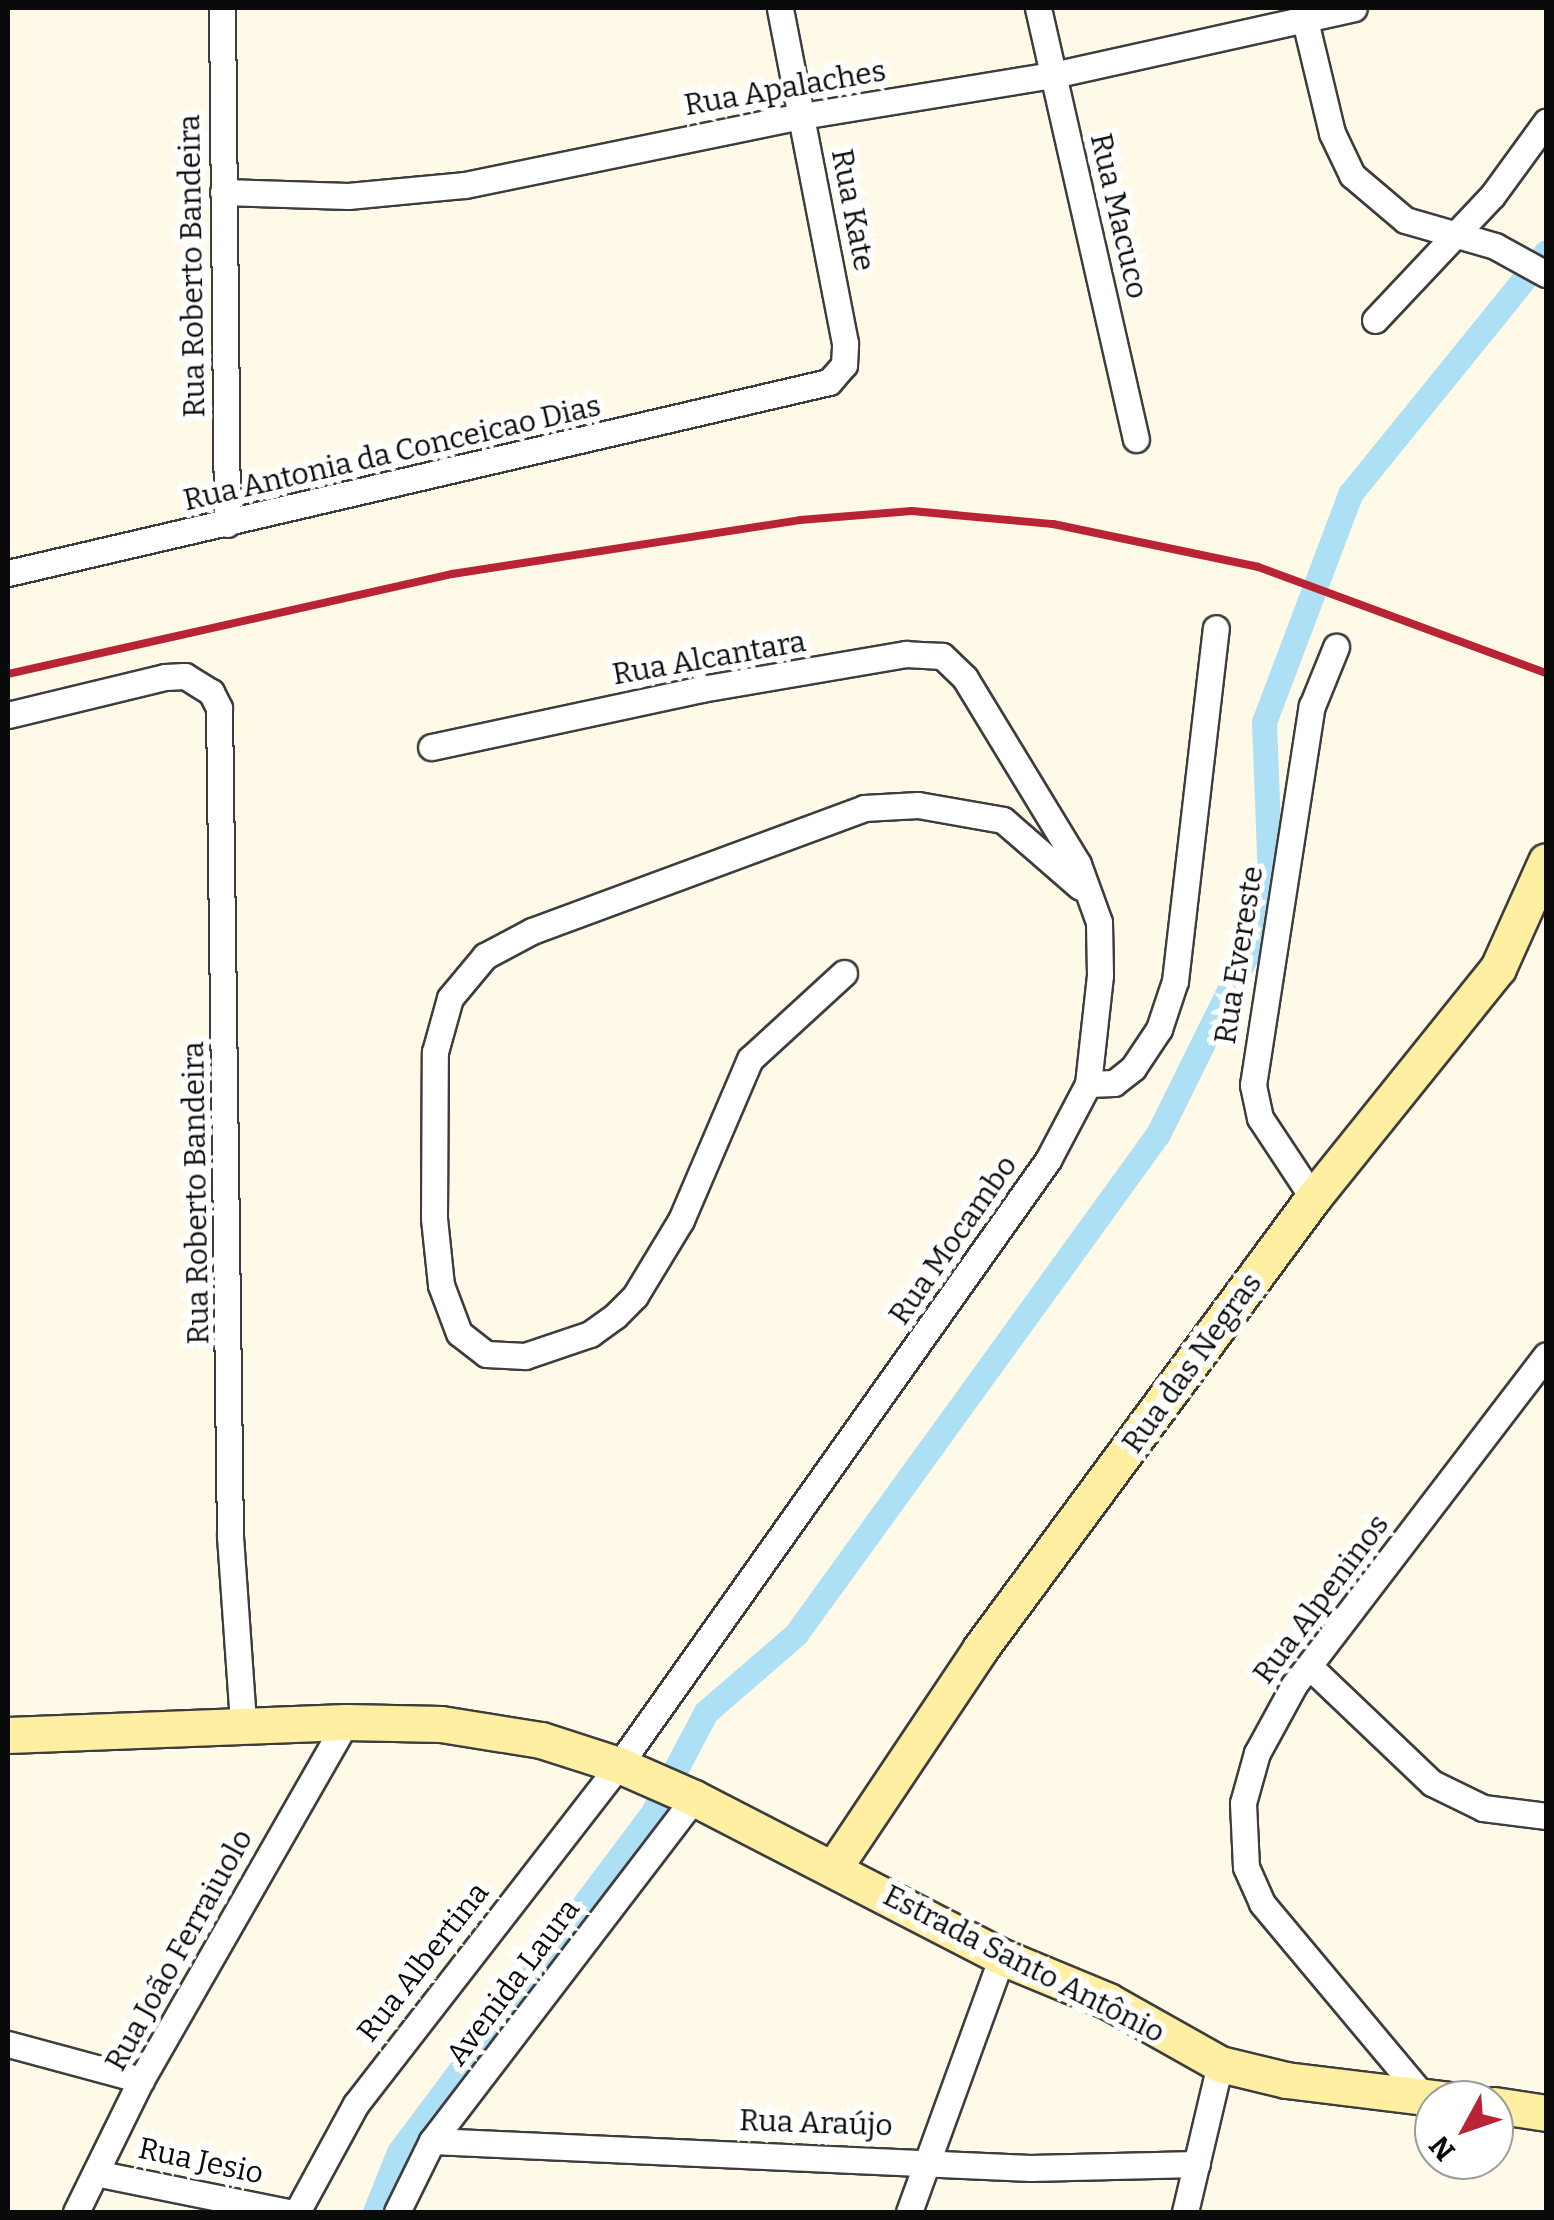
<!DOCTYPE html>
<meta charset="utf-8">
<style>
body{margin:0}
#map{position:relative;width:1554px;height:2220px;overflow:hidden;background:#fff9e8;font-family:Bitter,serif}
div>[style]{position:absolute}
.canal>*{height:25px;margin:-12.5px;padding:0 12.5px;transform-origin:12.5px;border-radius:12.5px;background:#addff5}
.roads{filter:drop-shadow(2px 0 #3d3d3d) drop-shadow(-2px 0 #3d3d3d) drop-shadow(0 2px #3d3d3d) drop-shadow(0 -2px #3d3d3d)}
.street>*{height:25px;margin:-12.5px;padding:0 12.5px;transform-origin:12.5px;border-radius:12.5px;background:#fff}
.secondary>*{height:35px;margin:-17.5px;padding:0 17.5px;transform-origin:17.5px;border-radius:17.5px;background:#ffefa3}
.rail>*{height:8px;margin:-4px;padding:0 4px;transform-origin:4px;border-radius:4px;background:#b82435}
span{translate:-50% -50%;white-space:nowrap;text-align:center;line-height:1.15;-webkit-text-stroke:10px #fff;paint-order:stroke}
.street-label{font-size:30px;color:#0a0a0a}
.frame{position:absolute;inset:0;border:10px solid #0a0a0a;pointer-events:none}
.north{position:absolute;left:1414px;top:2080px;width:100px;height:100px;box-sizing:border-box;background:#fff;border:2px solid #9d9d9d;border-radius:50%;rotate:230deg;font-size:28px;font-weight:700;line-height:40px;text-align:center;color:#0a0a0a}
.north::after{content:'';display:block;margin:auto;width:35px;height:45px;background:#b82435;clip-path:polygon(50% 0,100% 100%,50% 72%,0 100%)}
</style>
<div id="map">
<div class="canal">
<i style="left:375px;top:2212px;width:65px;rotate:-68.2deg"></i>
<i style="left:399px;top:2152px;width:424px;rotate:-53.2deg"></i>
<i style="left:653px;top:1812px;width:113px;rotate:-62.1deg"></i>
<i style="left:706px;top:1712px;width:119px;rotate:-40.9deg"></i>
<i style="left:796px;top:1634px;width:617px;rotate:-54.1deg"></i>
<i style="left:1158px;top:1134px;width:255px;rotate:-63.7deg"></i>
<i style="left:1271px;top:905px;width:183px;rotate:-92.2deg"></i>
<i style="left:1264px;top:722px;width:244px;rotate:-69.3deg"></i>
<i style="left:1350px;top:494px;width:311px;rotate:-51deg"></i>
</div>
<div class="roads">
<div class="street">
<i style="left:222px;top:8px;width:516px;rotate:89.44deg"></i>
<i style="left:1038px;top:8px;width:442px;rotate:77.2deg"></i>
<i style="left:1302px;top:8px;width:129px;rotate:76.5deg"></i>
<i style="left:1332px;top:133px;width:47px;rotate:64.5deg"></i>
<i style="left:1352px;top:175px;width:70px;rotate:40.3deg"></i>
<i style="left:1405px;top:220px;width:94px;rotate:16.1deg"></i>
<i style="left:1495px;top:246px;width:58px;rotate:28.8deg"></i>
<i style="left:223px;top:192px;width:125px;rotate:1.8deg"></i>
<i style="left:348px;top:196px;width:118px;rotate:-5.4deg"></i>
<i style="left:465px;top:185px;width:344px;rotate:-11.6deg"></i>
<i style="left:802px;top:116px;width:254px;rotate:-9.3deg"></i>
<i style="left:1053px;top:75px;width:308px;rotate:-12.5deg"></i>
<i style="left:1375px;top:320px;width:170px;rotate:-46.7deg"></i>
<i style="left:1492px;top:196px;width:92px;rotate:-53.9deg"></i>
<i style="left:8px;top:573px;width:843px;rotate:-13.1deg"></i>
<i style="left:829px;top:382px;width:23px;rotate:-49deg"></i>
<i style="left:844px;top:365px;width:22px;rotate:-87deg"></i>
<i style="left:845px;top:343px;width:341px;rotate:-101deg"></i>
<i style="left:8px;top:715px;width:162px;rotate:-13.6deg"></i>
<i style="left:165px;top:677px;width:20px;rotate:-3deg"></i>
<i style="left:185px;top:676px;width:31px;rotate:32deg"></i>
<i style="left:211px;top:692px;width:18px;rotate:63deg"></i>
<i style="left:219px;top:708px;width:828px;rotate:89.24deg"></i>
<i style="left:230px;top:1536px;width:188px;rotate:86deg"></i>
<i style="left:844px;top:973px;width:127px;rotate:137.5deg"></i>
<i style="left:750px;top:1059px;width:175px;rotate:113.2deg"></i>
<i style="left:681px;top:1220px;width:89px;rotate:121.2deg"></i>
<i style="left:635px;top:1296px;width:28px;rotate:135deg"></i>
<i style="left:615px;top:1316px;width:31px;rotate:144deg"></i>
<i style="left:590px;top:1334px;width:69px;rotate:161.3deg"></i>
<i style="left:525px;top:1356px;width:39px;rotate:-177deg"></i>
<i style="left:486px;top:1354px;width:34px;rotate:-142deg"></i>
<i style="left:459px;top:1333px;width:51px;rotate:-110.6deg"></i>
<i style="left:441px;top:1285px;width:67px;rotate:-96deg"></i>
<i style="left:434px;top:1218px;width:166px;rotate:-89.7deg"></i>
<i style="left:435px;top:1052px;width:56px;rotate:-74.5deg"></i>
<i style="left:450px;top:998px;width:55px;rotate:-50.2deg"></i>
<i style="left:485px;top:956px;width:53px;rotate:-28deg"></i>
<i style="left:532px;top:931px;width:354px;rotate:-20.3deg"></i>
<i style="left:864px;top:808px;width:54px;rotate:-3.2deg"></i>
<i style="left:918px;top:805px;width:86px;rotate:10deg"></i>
<i style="left:1003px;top:820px;width:102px;rotate:41deg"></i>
<i style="left:1088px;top:1084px;width:26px;rotate:-2deg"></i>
<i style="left:1114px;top:1083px;width:24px;rotate:-38deg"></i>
<i style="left:1133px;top:1068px;width:47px;rotate:-56.3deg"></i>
<i style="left:1159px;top:1029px;width:51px;rotate:-71.6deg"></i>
<i style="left:1175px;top:981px;width:355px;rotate:-83.4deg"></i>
<i style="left:1313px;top:1198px;width:96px;rotate:-123.5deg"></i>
<i style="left:1260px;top:1118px;width:34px;rotate:-102deg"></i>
<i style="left:1253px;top:1085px;width:384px;rotate:-81.2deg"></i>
<i style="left:1312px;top:706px;width:64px;rotate:-67.9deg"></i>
<i style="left:1309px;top:1666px;width:170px;rotate:43.6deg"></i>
<i style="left:1432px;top:1783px;width:57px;rotate:26.1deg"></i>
<i style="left:1483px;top:1808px;width:64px;rotate:7.2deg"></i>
<i style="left:8px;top:2044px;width:138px;rotate:15.1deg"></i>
<i style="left:1424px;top:2097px;width:253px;rotate:-129.9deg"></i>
<i style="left:1262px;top:1903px;width:39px;rotate:-114deg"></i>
<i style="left:1246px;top:1867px;width:64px;rotate:-92.7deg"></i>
<i style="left:1243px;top:1803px;width:52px;rotate:-74.4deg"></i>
<i style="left:1257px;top:1753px;width:77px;rotate:-61.4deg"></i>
<i style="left:1294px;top:1685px;width:415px;rotate:-52.6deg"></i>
<i style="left:432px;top:2141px;width:599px;rotate:2.59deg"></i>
<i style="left:1030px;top:2168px;width:167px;rotate:-1.4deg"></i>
<i style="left:100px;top:2174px;width:193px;rotate:11.4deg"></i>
<i style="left:76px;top:2212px;width:147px;rotate:-63.8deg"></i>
<i style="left:141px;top:2080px;width:413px;rotate:-60.2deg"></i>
<i style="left:297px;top:2212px;width:123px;rotate:-61.4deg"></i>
<i style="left:356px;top:2104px;width:429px;rotate:-52.2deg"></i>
<i style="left:619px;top:1765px;width:742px;rotate:-54.66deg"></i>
<i style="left:1048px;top:1160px;width:86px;rotate:-62.2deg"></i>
<i style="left:1088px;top:1084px;width:110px;rotate:-83.7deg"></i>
<i style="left:1100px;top:975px;width:53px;rotate:-91.1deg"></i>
<i style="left:1099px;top:922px;width:62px;rotate:-109.9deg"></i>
<i style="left:1078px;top:864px;width:218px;rotate:-121.3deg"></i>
<i style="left:965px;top:678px;width:32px;rotate:-136deg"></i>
<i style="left:942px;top:656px;width:36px;rotate:-177deg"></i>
<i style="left:906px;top:654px;width:207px;rotate:170.3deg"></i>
<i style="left:702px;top:689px;width:277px;rotate:167.9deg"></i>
<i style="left:397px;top:2212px;width:79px;rotate:-63.8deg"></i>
<i style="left:432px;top:2141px;width:432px;rotate:-52.6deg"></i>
<i style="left:909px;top:2212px;width:271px;rotate:-70deg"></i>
<i style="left:1185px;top:2212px;width:152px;rotate:-76.7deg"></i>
</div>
<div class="secondary">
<i style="left:8px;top:1735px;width:338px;rotate:-2.2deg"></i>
<i style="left:346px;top:1722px;width:95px;rotate:1.2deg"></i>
<i style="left:441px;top:1724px;width:101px;rotate:9.1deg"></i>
<i style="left:541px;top:1740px;width:82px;rotate:17.8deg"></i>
<i style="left:619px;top:1765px;width:82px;rotate:23.7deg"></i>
<i style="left:694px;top:1798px;width:347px;rotate:27.3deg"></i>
<i style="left:1002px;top:1957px;width:115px;rotate:22.5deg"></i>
<i style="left:1108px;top:2001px;width:129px;rotate:29.4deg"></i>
<i style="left:1220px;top:2064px;width:68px;rotate:13.6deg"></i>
<i style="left:1286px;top:2080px;width:164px;rotate:7deg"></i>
<i style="left:835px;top:1866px;width:261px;rotate:-56.2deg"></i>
<i style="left:980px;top:1649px;width:561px;rotate:-53.56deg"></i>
<i style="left:1313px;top:1198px;width:295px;rotate:-51.2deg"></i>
<i style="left:1498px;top:968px;width:117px;rotate:-65.8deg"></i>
<i style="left:1494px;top:2105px;width:53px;rotate:8.7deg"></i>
</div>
</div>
<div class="rail">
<i style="left:8px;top:674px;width:455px;rotate:-12.7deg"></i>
<i style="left:452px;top:574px;width:352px;rotate:-8.8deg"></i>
<i style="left:800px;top:520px;width:112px;rotate:-4.6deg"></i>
<i style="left:912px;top:511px;width:142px;rotate:5.3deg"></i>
<i style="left:1053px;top:524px;width:209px;rotate:11.8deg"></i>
<i style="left:1258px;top:567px;width:307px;rotate:20.2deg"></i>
</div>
<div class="street-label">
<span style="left:785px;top:88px;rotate:-10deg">Rua Apalaches</span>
<span style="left:853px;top:210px;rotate:79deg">Rua Kate</span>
<span style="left:1119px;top:216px;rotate:77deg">Rua Macuco</span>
<span style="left:192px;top:266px;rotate:-91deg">Rua Roberto Bandeira</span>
<span style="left:392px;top:453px;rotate:-13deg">Rua Antonia da Conceicao Dias</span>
<span style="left:709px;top:658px;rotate:-10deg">Rua Alcantara</span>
<span style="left:1239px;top:955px;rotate:-81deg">Rua Evereste</span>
<span style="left:196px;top:1193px;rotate:-91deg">Rua Roberto Bandeira</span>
<span style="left:953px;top:1240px;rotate:-55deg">Rua Mocambo</span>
<span style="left:1192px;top:1363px;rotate:-54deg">Rua das Negras</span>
<span style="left:1321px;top:1599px;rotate:-53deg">Rua Alpeninos</span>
<span style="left:179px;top:1950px;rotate:-61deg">Rua João Ferraiuolo</span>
<span style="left:423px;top:1962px;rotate:-52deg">Rua Albertina</span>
<span style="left:1024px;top:1964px;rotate:27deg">Estrada Santo Antônio</span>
<span style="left:513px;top:1982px;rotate:-53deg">Avenida Laura</span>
<span style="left:816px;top:2123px;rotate:2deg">Rua Araújo</span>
<span style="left:201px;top:2161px;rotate:12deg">Rua Jesio</span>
</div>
<div class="frame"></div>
<div class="north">N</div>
</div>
